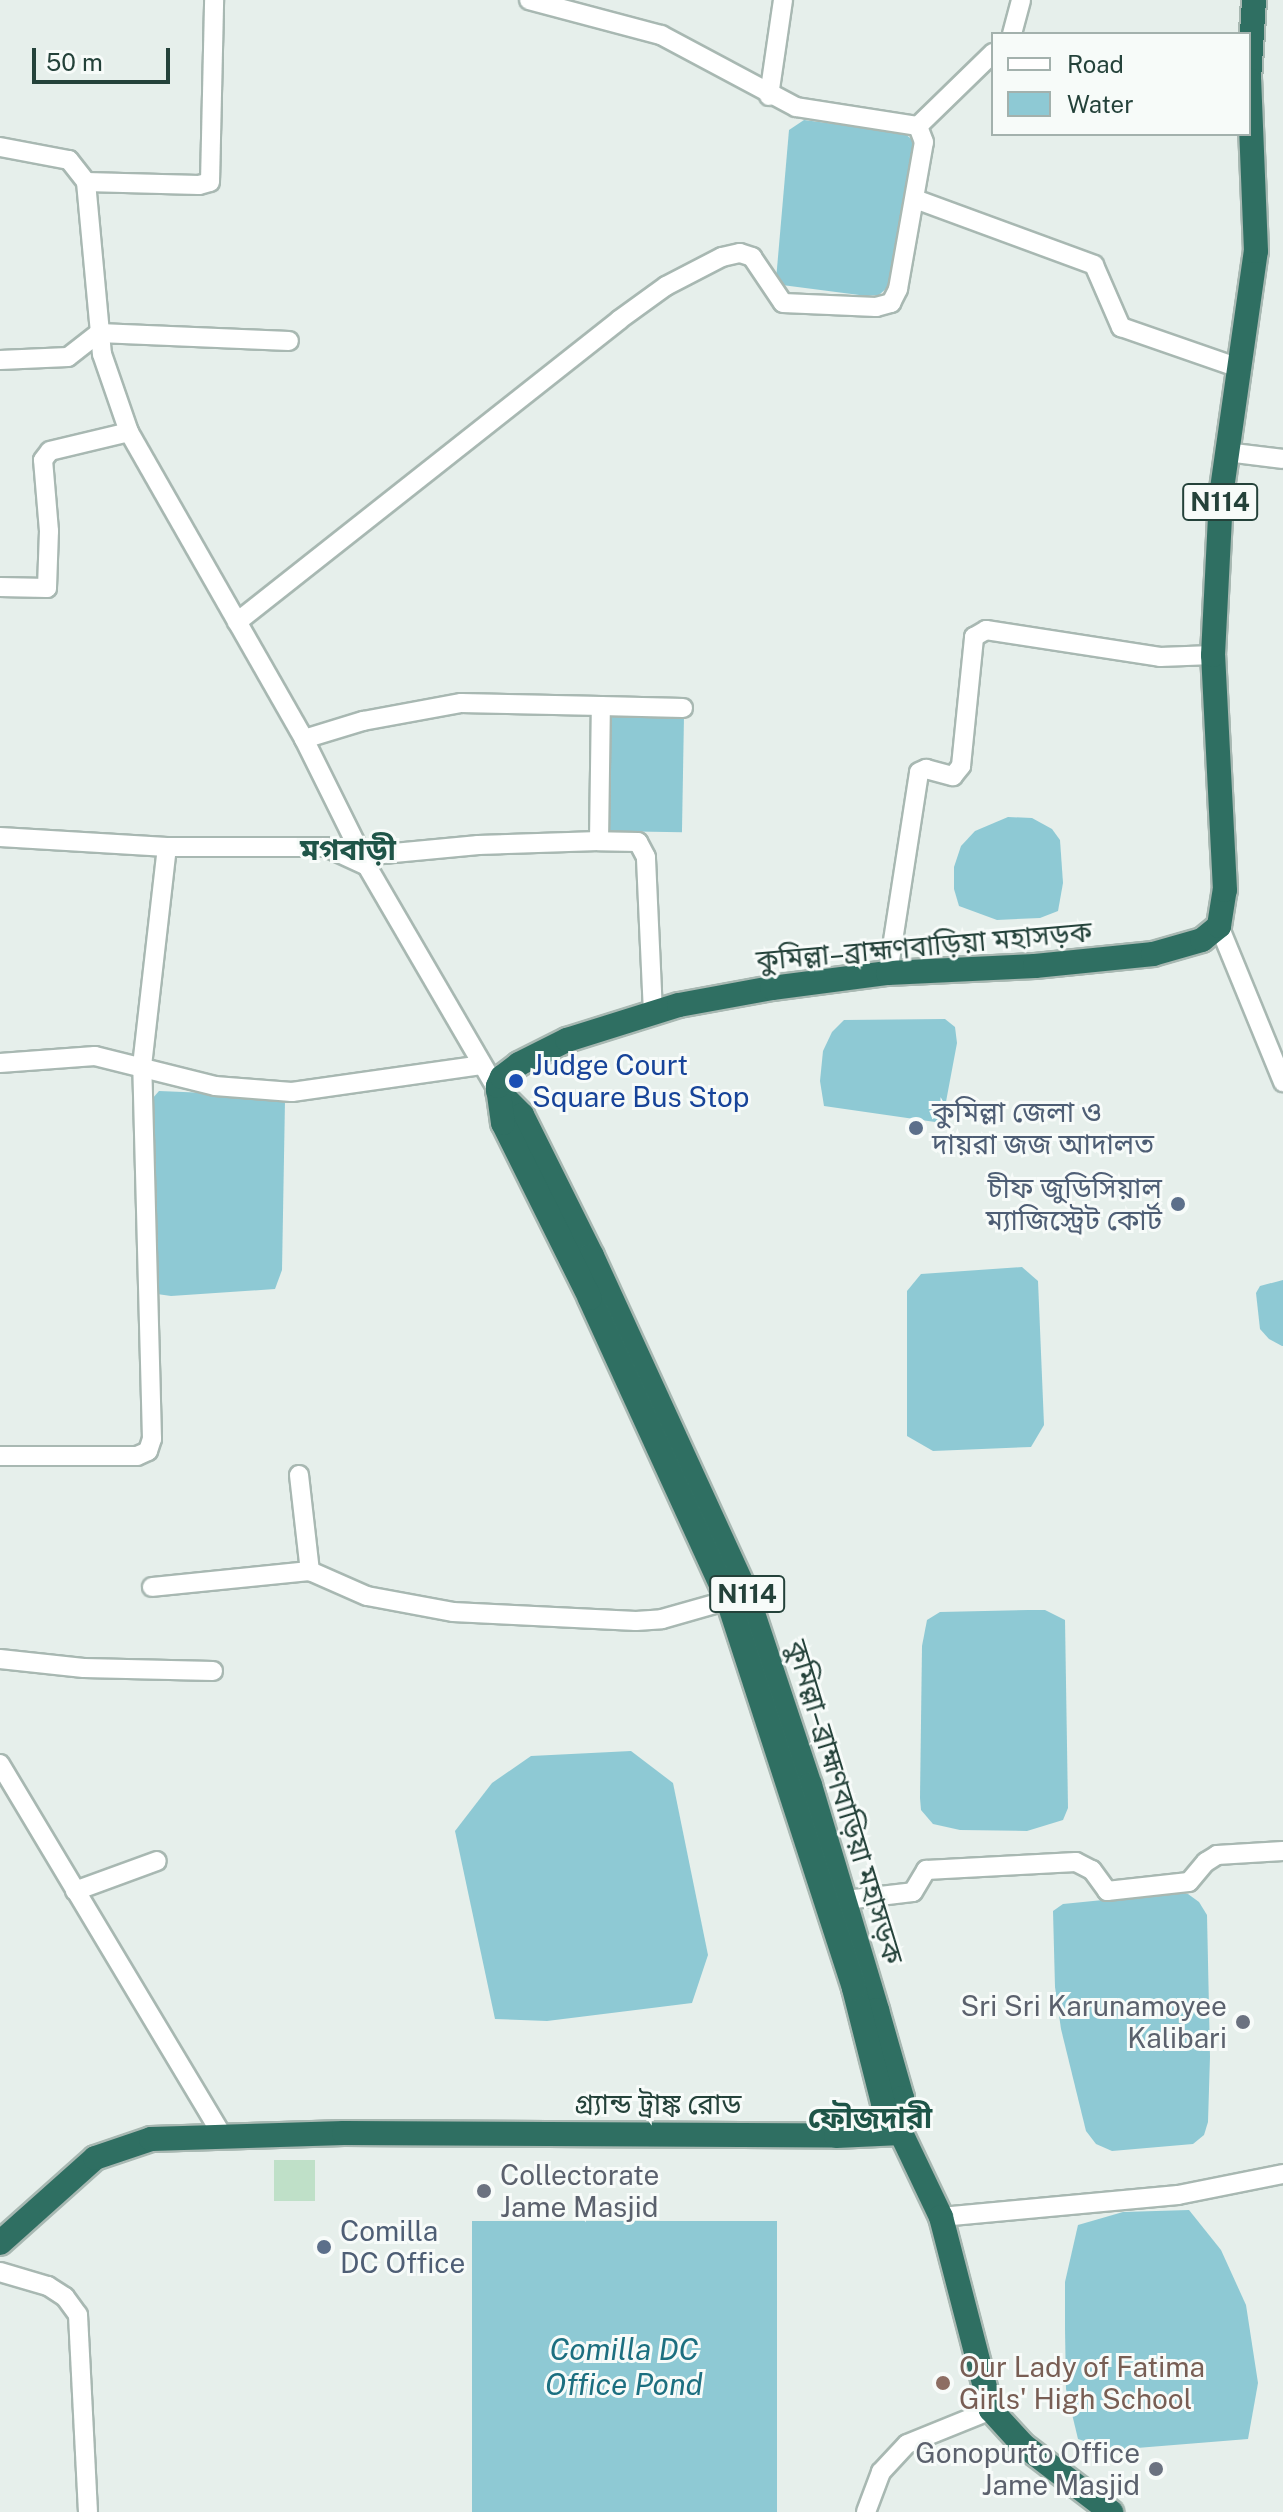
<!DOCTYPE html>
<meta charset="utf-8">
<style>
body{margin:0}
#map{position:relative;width:1283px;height:2512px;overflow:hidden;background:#e6efeb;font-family:"Public Sans","Noto Sans Bengali",sans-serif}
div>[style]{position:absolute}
.green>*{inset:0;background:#bfe0c8;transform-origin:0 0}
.water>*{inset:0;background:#8ec9d4;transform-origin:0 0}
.roads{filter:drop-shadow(2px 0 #a8b8b2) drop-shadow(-2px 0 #a8b8b2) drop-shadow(0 2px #a8b8b2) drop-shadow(0 -2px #a8b8b2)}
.minor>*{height:18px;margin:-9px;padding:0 9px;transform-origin:9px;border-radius:9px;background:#fff}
.highway>*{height:24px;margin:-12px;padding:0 12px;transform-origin:12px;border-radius:12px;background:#2f6f62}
.dots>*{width:22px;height:22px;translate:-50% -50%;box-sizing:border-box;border:4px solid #f7fbf9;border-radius:50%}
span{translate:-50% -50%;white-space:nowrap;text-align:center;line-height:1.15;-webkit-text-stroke:6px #f7fbf9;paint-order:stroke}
.shield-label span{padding:2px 6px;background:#f7fbf9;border:2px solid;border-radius:6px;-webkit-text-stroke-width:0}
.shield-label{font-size:26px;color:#24423a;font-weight:700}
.street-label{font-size:28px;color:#24423a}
.transit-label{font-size:28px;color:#164399}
.left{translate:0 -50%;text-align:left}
.service-label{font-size:28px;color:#4e5e75}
.right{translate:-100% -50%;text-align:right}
.worship-label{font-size:28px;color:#5b616d}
.education-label{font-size:28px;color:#785e54}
.neighbourhood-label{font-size:30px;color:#1f5548;font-weight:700}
.water-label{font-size:30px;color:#1c6f80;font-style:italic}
.legend{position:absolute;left:991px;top:32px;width:260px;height:104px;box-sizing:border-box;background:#f7fbf9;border:2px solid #a3b1ad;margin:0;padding:10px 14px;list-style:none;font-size:24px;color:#24423a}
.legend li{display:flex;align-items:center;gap:16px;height:40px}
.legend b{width:40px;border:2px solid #a3b1ad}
.scale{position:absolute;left:32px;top:48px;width:138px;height:36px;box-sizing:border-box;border:4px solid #24423a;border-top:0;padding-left:10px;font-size:24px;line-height:28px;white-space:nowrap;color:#24423a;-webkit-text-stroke:6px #f7fbf9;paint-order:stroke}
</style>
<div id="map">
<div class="green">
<i style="left:274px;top:2160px;width:41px;height:41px"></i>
</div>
<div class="water">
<i style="clip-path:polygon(804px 120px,904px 133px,915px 142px,888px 287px,879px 295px,867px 296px,782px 285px,776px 280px,789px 130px)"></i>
<i style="left:608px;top:715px;width:76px;height:116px;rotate:1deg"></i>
<i style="clip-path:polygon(1008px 817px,1032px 818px,1052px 829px,1060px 840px,1063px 883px,1058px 911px,1040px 918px,997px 920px,959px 906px,954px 889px,954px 867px,961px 846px,975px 831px)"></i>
<i style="clip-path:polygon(945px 1019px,955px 1027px,957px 1043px,942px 1123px,824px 1106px,820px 1081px,823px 1051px,832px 1032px,844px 1020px)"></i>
<i style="clip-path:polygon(159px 1091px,280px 1096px,285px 1100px,282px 1270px,275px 1289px,171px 1296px,157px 1294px,151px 1236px,152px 1099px)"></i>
<i style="clip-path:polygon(1022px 1267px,1038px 1281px,1044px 1425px,1031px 1447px,933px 1451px,907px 1436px,907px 1291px,921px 1274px)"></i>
<i style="clip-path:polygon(1283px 1280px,1283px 1346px,1282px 1346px,1269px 1339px,1260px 1329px,1256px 1293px,1260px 1286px)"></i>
<i style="clip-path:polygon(1028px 1610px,1045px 1610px,1065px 1620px,1068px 1808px,1063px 1820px,1027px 1831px,960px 1830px,933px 1824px,921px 1810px,920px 1798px,922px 1646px,927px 1620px,940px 1612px)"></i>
<i style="clip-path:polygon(631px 1751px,673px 1783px,708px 1955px,692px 2003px,547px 2021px,495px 2019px,455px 1831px,492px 1783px,531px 1756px)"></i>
<i style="clip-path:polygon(1173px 1893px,1188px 1894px,1199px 1902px,1207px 1915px,1210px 2056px,1208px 2122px,1204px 2135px,1193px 2144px,1112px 2151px,1096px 2144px,1086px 2131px,1061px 2029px,1055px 1987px,1053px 1911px,1063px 1904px)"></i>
<i style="clip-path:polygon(1189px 2210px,1221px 2250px,1246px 2305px,1258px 2383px,1248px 2439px,1112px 2450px,1078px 2439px,1066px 2389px,1065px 2329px,1065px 2282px,1078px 2225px,1123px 2212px)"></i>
<i style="left:472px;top:2221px;width:305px;height:291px"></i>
</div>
<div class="roads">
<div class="minor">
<i style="left:529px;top:0;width:137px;rotate:14.9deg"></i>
<i style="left:661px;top:35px;width:153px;rotate:28.1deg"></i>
<i style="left:796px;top:107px;width:123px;rotate:8.9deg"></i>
<i style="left:1012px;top:34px;width:35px;rotate:-75deg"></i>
<i style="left:769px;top:96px;width:97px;rotate:-81.7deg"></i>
<i style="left:918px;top:126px;width:105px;rotate:-44.2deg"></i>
<i style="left:0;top:147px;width:70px;rotate:10.7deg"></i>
<i style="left:69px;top:160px;width:28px;rotate:52deg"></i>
<i style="left:86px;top:182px;width:173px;rotate:84.7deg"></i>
<i style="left:102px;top:354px;width:83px;rotate:70.9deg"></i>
<i style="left:129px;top:432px;width:353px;rotate:60.3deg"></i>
<i style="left:304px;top:739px;width:142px;rotate:63.6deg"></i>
<i style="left:367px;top:866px;width:260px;rotate:59.8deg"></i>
<i style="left:86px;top:182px;width:113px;rotate:1.5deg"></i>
<i style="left:199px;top:185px;width:11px;rotate:-15deg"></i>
<i style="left:210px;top:182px;width:182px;rotate:-88.7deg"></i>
<i style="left:915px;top:199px;width:191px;rotate:20.2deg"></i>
<i style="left:1094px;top:265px;width:68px;rotate:66.5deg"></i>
<i style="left:1121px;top:327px;width:128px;rotate:19.1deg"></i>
<i style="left:0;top:360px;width:68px;rotate:-2.5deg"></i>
<i style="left:68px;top:357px;width:39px;rotate:-38deg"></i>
<i style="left:99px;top:333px;width:190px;rotate:2.4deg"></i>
<i style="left:1226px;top:452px;width:57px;rotate:7deg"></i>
<i style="left:0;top:587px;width:47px;rotate:1.2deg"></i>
<i style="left:47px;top:588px;width:57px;rotate:-88deg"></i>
<i style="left:49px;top:531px;width:71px;rotate:-94.8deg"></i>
<i style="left:43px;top:460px;width:11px;rotate:-52deg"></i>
<i style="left:50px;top:451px;width:81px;rotate:-13.5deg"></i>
<i style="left:237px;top:622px;width:487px;rotate:-38.3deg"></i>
<i style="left:619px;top:320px;width:58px;rotate:-35.9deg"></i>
<i style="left:666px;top:286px;width:63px;rotate:-27.4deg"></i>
<i style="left:722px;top:257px;width:18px;rotate:-13deg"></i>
<i style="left:740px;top:253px;width:13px;rotate:18deg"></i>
<i style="left:752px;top:257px;width:55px;rotate:56deg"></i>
<i style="left:783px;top:303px;width:93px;rotate:2.5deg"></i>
<i style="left:876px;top:307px;width:16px;rotate:-15deg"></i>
<i style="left:891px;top:303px;width:16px;rotate:-63deg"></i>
<i style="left:898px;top:289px;width:149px;rotate:-80deg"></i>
<i style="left:924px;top:142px;width:17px;rotate:-111deg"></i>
<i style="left:304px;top:739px;width:62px;rotate:-17deg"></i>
<i style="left:363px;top:721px;width:100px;rotate:-10.4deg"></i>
<i style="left:461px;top:703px;width:140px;rotate:1.2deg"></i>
<i style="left:0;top:837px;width:167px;rotate:3.4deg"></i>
<i style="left:167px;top:847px;width:159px"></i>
<i style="left:326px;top:847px;width:45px;rotate:24.9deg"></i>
<i style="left:362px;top:856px;width:117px;rotate:-5.4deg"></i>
<i style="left:478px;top:845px;width:121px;rotate:-1.9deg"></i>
<i style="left:1219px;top:926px;width:169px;rotate:67.7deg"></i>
<i style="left:888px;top:973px;width:203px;rotate:-81.2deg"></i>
<i style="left:919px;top:772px;width:8px;rotate:-23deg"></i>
<i style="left:926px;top:769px;width:28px;rotate:15deg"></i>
<i style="left:953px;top:776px;width:13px;rotate:-51deg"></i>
<i style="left:961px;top:766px;width:130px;rotate:-84.2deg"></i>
<i style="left:974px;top:637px;width:14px;rotate:-30deg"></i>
<i style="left:986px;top:630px;width:176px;rotate:8.8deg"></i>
<i style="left:1160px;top:657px;width:53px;rotate:-2.2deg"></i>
<i style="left:653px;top:1013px;width:156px;rotate:-92.6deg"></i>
<i style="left:646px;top:857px;width:17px;rotate:-118deg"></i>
<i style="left:638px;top:842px;width:39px;rotate:-179deg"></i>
<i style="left:599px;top:841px;width:135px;rotate:-89.2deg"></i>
<i style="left:601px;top:706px;width:82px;rotate:1.4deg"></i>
<i style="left:0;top:1063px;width:95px;rotate:-4.2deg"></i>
<i style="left:95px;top:1056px;width:124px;rotate:14deg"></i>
<i style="left:215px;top:1086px;width:77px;rotate:4.5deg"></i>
<i style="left:292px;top:1092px;width:191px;rotate:-8.1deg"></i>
<i style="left:0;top:1456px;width:137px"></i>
<i style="left:137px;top:1456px;width:12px;rotate:-24deg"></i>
<i style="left:148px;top:1451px;width:13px;rotate:-72deg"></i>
<i style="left:152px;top:1439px;width:373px;rotate:-91.5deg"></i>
<i style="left:142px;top:1066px;width:220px;rotate:-83.5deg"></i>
<i style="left:299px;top:1475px;width:97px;rotate:83.5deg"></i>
<i style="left:310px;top:1571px;width:62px;rotate:23.7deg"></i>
<i style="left:367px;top:1596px;width:87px;rotate:10.5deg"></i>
<i style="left:453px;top:1612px;width:183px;rotate:2.8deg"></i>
<i style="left:636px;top:1621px;width:26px;rotate:-4deg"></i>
<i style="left:662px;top:1619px;width:81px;rotate:-15.8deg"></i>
<i style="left:152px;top:1587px;width:159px;rotate:-5.8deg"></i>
<i style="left:0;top:1659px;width:84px;rotate:6.1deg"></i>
<i style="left:84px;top:1668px;width:129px;rotate:1.3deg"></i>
<i style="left:0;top:1764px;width:432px;rotate:59.1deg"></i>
<i style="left:75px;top:1891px;width:87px;rotate:-20.1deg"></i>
<i style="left:846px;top:1900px;width:67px;rotate:-6.8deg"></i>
<i style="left:913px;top:1892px;width:26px;rotate:-59deg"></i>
<i style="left:926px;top:1870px;width:150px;rotate:-3.1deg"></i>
<i style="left:1076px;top:1862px;width:18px;rotate:27deg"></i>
<i style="left:1092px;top:1870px;width:26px;rotate:54deg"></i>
<i style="left:1107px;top:1891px;width:82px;rotate:-6.3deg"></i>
<i style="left:1189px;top:1882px;width:26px;rotate:-50deg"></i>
<i style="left:1206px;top:1862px;width:13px;rotate:-32deg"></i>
<i style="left:1217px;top:1855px;width:66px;rotate:-3.5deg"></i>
<i style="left:941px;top:2217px;width:238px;rotate:-5.3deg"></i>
<i style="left:1178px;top:2195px;width:107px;rotate:-11.3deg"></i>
<i style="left:0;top:2272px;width:50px;rotate:16.3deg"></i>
<i style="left:48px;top:2286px;width:20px;rotate:33deg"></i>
<i style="left:65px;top:2297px;width:22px;rotate:54deg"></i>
<i style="left:78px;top:2315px;width:197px;rotate:87.1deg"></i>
<i style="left:866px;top:2512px;width:43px;rotate:-69.4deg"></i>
<i style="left:881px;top:2472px;width:38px;rotate:-47deg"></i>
<i style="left:907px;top:2444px;width:91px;rotate:-22deg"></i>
</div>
<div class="highway">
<i style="left:1249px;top:80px;width:80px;rotate:-86.4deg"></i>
<i style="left:498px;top:1091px;width:34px;rotate:45deg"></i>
<i style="left:522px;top:1115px;width:157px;rotate:63.6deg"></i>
<i style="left:592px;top:1256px;width:373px;rotate:65.4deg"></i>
<i style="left:747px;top:1595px;width:200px;rotate:71.7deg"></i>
<i style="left:810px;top:1785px;width:235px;rotate:73.4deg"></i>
<i style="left:877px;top:2010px;width:91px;rotate:74.1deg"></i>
<i style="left:902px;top:2098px;width:35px;rotate:92deg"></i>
<i style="left:901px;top:2133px;width:35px;rotate:-121deg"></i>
<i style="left:883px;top:2103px;width:119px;rotate:-104.2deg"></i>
<i style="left:854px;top:1988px;width:408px;rotate:-108deg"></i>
<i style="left:728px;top:1600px;width:332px;rotate:-114.6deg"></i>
<i style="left:590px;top:1298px;width:195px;rotate:-116.4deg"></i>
<i style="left:503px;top:1123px;width:37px;rotate:-98deg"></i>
<i style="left:498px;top:1086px;width:10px;rotate:-66deg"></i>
<i style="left:502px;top:1077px;width:21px;rotate:-37deg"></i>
<i style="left:519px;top:1064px;width:54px;rotate:-26.6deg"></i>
<i style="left:567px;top:1040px;width:117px;rotate:-17.4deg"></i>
<i style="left:679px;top:1005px;width:95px;rotate:-10.4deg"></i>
<i style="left:772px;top:988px;width:117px;rotate:-7.4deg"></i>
<i style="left:888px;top:973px;width:147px;rotate:-2.7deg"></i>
<i style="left:1035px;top:966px;width:119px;rotate:-5.8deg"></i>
<i style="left:1153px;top:954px;width:51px;rotate:-15.9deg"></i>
<i style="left:1202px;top:940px;width:22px;rotate:-39deg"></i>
<i style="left:1219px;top:926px;width:36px;rotate:-81deg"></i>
<i style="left:1225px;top:890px;width:235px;rotate:-92.9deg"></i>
<i style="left:1213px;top:655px;width:159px;rotate:-87.1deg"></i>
<i style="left:1221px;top:496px;width:247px;rotate:-81.9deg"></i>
<i style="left:1256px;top:251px;width:171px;rotate:-92.3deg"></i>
<i style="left:0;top:2243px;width:127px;rotate:-41.8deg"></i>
<i style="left:95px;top:2158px;width:59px;rotate:-18.7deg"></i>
<i style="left:151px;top:2139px;width:193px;rotate:-1.8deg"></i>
<i style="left:344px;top:2133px;width:492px;rotate:0.3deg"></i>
<i style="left:836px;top:2136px;width:65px;rotate:-2.6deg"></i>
<i style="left:901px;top:2133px;width:93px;rotate:64.5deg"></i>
<i style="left:941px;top:2217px;width:199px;rotate:75.5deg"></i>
<i style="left:991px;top:2410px;width:47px;rotate:47.6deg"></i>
<i style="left:1023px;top:2445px;width:111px;rotate:37.3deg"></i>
</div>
</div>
<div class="dots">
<i style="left:516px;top:1081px;background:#1a4fb4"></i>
<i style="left:916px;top:1128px;background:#5c6f8a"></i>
<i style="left:1178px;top:1204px;background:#5c6f8a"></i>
<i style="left:1243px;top:2022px;background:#6b7280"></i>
<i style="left:484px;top:2191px;background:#6b7280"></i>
<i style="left:324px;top:2247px;background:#5c6f8a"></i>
<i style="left:943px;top:2383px;background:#8d6e63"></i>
<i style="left:1156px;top:2469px;background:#6b7280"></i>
</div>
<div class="shield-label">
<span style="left:1220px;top:502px">N114</span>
<span style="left:747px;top:1594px">N114</span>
</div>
<div class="street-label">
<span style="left:924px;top:946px;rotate:-5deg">কুমিল্লা–ব্রাহ্মণবাড়িয়া মহাসড়ক</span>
<span style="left:845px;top:1802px;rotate:73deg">কুমিল্লা–ব্রাহ্মণবাড়িয়া মহাসড়ক</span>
<span style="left:658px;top:2104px">গ্র্যান্ড ট্রাঙ্ক রোড</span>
</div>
<div class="transit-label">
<span class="left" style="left:532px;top:1081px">Judge Court<br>Square Bus Stop</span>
</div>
<div class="service-label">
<span class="left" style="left:932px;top:1128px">কুমিল্লা জেলা ও<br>দায়রা জজ আদালত</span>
<span class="right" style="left:1162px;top:1204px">চীফ জুডিসিয়াল<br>ম্যাজিস্ট্রেট কোর্ট</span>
<span class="left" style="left:340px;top:2247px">Comilla<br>DC Office</span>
</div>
<div class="worship-label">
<span class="right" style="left:1227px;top:2022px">Sri Sri Karunamoyee<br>Kalibari</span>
<span class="left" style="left:500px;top:2191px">Collectorate<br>Jame Masjid</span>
<span class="right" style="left:1140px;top:2469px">Gonopurto Office<br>Jame Masjid</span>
</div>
<div class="education-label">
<span class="left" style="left:959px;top:2383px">Our Lady of Fatima<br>Girls' High School</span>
</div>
<div class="neighbourhood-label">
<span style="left:348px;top:849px">মগবাড়ী</span>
<span style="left:870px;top:2117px">ফৌজদারী</span>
</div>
<div class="water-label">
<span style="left:624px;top:2366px">Comilla DC<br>Office Pond</span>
</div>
<ul class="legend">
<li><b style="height:10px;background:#fff"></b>Road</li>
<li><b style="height:22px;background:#8ec9d4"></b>Water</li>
</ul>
<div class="scale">50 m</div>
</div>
